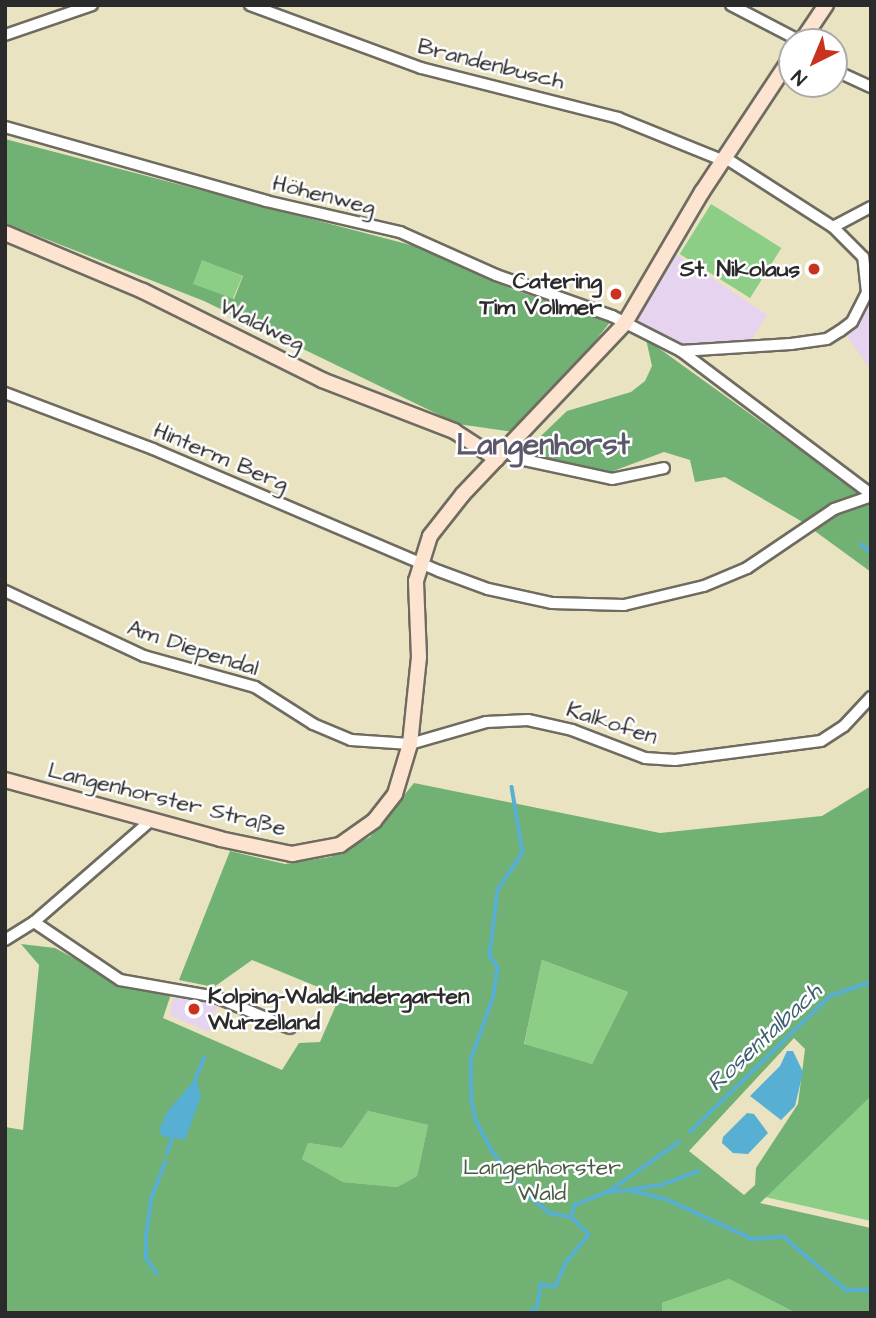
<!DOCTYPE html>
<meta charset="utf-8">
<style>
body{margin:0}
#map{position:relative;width:876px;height:1318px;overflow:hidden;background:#e9e3c2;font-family:"Architects Daughter",sans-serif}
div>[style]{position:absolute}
.built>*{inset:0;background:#e5d3f0}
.green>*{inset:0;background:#8cce86;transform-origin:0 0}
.forest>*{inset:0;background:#71b173}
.water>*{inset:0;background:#57afd4}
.stream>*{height:3.5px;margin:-1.75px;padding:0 1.75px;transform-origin:1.75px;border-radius:1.75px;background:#57afd4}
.roads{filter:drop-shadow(2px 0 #6e6b60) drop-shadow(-2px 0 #6e6b60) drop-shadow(0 2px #6e6b60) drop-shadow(0 -2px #6e6b60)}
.street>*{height:10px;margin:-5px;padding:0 5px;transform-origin:5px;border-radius:5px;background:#fff}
.secondary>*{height:14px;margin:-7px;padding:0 7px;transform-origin:7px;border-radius:7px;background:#fde4d0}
.dots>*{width:19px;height:19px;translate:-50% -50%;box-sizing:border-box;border:4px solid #fff;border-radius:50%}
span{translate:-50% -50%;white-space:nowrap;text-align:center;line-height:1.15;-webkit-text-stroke:5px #fff;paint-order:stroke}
.street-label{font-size:23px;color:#2b2b2b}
.poi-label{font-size:23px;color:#2b2b2b;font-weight:700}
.right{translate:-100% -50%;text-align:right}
.left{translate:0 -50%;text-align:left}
.park-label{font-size:23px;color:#485c46}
.water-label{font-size:24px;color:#3d606f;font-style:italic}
.district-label{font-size:30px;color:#5c576a;font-weight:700}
.frame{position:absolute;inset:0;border:7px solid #2b2b2b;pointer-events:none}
.north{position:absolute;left:778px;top:28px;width:70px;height:70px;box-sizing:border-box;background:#fff;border:2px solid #aaa;border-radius:50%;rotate:223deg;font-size:19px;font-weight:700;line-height:28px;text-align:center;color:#2b2b2b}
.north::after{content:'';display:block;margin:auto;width:24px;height:32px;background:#c8321e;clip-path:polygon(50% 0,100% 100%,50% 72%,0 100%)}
</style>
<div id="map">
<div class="built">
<i style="clip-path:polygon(676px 254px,767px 315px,750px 343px,683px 348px,636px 320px)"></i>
<i style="clip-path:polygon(871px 295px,871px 370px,845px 333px,863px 314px)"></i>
<i style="clip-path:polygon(174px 994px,218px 1003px,209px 1032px,170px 1015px)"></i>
</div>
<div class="green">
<i style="left:711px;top:204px;width:83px;height:59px;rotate:32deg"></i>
<i style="left:202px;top:259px;width:44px;height:27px;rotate:23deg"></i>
<i style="clip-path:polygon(542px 960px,628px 992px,592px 1064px,524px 1045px)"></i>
<i style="clip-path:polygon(871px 1096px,871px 1221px,765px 1197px,866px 1098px)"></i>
<i style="clip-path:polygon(368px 1111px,428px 1125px,417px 1176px,397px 1187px,343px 1182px,302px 1159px,308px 1143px,342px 1148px)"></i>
<i style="clip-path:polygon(729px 1279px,796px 1313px,662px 1313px,662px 1303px)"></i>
</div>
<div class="forest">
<i style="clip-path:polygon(evenodd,5px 139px,426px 249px,514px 290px,611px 321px,566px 378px,514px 432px,458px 424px,204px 301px,5px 223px,5px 139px,202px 260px,243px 276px,234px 299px,193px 284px,202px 260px)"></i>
<i style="clip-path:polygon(646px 339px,871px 501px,871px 572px,801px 521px,725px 477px,695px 482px,690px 460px,664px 452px,608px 473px,522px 454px,567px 411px,631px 392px,645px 381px,652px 366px)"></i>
<i style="clip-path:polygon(evenodd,414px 783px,660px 833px,822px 816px,871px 786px,871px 1096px,760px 1203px,871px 1228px,871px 1313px,796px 1313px,729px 1279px,662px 1303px,662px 1313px,5px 1313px,5px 1127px,23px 1130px,39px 965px,21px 944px,55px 948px,126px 986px,171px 994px,163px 1018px,282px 1070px,299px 1043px,320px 1042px,340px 996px,252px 960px,214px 987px,179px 980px,230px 851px,285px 864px,330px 857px,370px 837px,414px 783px,542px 960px,628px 992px,592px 1064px,524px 1044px,542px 960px,414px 783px,794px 1038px,805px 1049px,798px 1104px,756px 1168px,755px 1185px,744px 1195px,689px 1151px,794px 1038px,414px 783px,368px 1111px,428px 1125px,417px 1176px,397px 1187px,343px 1182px,302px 1159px,308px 1143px,342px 1148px,368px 1111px)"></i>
</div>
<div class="water">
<i style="clip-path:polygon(787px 1051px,793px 1051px,803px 1072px,795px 1106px,781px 1120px,750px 1096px,780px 1066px)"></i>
<i style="clip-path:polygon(196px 1078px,201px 1096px,185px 1140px,162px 1136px,159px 1130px,167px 1112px)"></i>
<i style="clip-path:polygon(747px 1113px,754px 1114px,768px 1133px,748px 1154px,733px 1153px,722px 1143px,723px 1137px)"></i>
</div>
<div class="stream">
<i style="left:861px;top:544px;width:13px;rotate:42deg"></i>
<i style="left:512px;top:787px;width:67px;rotate:80.5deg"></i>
<i style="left:523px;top:853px;width:45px;rotate:124deg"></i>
<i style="left:498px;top:890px;width:66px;rotate:96.9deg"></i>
<i style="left:490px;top:956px;width:14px;rotate:54deg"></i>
<i style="left:498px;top:967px;width:29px;rotate:98deg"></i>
<i style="left:494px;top:996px;width:69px;rotate:109.5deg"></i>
<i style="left:471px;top:1061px;width:40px;rotate:88.6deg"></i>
<i style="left:472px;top:1101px;width:22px;rotate:77deg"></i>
<i style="left:477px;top:1122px;width:34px;rotate:62deg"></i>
<i style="left:493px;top:1152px;width:46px;rotate:52.9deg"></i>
<i style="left:521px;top:1189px;width:38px;rotate:40deg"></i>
<i style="left:550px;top:1213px;width:21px;rotate:11deg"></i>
<i style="left:194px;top:1082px;width:26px;rotate:-67deg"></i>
<i style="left:690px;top:1132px;width:195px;rotate:-44.2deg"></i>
<i style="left:830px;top:996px;width:43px;rotate:-18.9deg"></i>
<i style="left:167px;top:1154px;width:17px;rotate:-73deg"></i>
<i style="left:633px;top:1189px;width:29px;rotate:-8deg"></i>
<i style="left:662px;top:1185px;width:39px;rotate:-21deg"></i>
<i style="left:608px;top:1192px;width:21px;rotate:-5deg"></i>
<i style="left:629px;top:1190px;width:38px;rotate:14deg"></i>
<i style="left:666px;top:1199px;width:95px;rotate:24.9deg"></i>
<i style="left:752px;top:1239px;width:32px;rotate:-4deg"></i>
<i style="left:784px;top:1237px;width:82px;rotate:40.5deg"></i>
<i style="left:846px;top:1290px;width:25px"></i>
<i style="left:157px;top:1274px;width:19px;rotate:-126deg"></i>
<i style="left:146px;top:1259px;width:23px;rotate:-90deg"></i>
<i style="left:146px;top:1236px;width:37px;rotate:-82deg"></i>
<i style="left:151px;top:1199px;width:40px;rotate:-69deg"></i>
<i style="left:529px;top:1313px;width:10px;rotate:-37deg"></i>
<i style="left:537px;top:1307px;width:23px;rotate:-80deg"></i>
<i style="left:541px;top:1284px;width:14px;rotate:12deg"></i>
<i style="left:555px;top:1287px;width:27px;rotate:-66deg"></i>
<i style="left:566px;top:1262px;width:35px;rotate:-50deg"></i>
<i style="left:589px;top:1235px;width:25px;rotate:-135deg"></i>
<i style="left:571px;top:1217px;width:13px;rotate:-72deg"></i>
<i style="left:575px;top:1205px;width:35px;rotate:-22deg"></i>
<i style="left:608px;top:1192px;width:87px;rotate:-35.2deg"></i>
</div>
<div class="roads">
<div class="street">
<i style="left:250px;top:5px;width:182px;rotate:20.2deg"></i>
<i style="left:421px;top:68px;width:203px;rotate:14.2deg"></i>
<i style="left:618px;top:118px;width:112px;rotate:22deg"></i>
<i style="left:731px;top:5px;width:80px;rotate:27.5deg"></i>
<i style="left:5px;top:35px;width:92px;rotate:-19deg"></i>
<i style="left:834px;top:70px;width:41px;rotate:24.7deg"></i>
<i style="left:5px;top:127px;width:271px;rotate:15.8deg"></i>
<i style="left:266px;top:201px;width:138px;rotate:13deg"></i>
<i style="left:400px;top:232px;width:105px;rotate:24.1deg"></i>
<i style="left:496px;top:275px;width:123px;rotate:19.5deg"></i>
<i style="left:612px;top:316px;width:77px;rotate:26.9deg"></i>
<i style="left:681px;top:351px;width:110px;rotate:-3.6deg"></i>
<i style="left:791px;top:344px;width:36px;rotate:-8deg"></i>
<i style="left:827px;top:339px;width:15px;rotate:-32deg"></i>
<i style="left:840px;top:331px;width:15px;rotate:-37deg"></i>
<i style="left:852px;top:322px;width:33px;rotate:-63deg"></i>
<i style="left:867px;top:293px;width:36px;rotate:-96deg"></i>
<i style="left:863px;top:257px;width:42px;rotate:-135deg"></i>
<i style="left:833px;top:227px;width:130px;rotate:-147.3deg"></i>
<i style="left:833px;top:227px;width:43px;rotate:-27.8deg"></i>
<i style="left:681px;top:351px;width:238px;rotate:37deg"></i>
<i style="left:5px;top:393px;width:158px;rotate:20.7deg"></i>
<i style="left:153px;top:449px;width:311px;rotate:23.1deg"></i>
<i style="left:439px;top:571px;width:52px;rotate:20.2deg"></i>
<i style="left:488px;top:589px;width:66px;rotate:12.3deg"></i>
<i style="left:552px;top:603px;width:72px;rotate:1.6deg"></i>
<i style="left:624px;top:605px;width:82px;rotate:-13.4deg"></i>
<i style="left:704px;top:586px;width:47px;rotate:-22.7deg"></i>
<i style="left:747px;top:568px;width:105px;rotate:-34.1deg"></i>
<i style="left:834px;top:509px;width:39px;rotate:-19deg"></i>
<i style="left:506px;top:450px;width:12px;rotate:42deg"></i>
<i style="left:515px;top:458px;width:99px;rotate:12.2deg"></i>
<i style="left:612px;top:479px;width:53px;rotate:-11.9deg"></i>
<i style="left:5px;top:591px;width:153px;rotate:25.1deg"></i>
<i style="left:144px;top:656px;width:115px;rotate:15.6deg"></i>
<i style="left:255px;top:687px;width:69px;rotate:32.5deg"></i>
<i style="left:313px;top:724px;width:41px;rotate:22.8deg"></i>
<i style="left:351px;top:740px;width:59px;rotate:3.9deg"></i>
<i style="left:410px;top:744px;width:79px;rotate:-16.1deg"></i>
<i style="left:486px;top:722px;width:42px;rotate:-2.7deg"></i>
<i style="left:528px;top:720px;width:45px;rotate:12.8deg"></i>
<i style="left:572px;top:730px;width:78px;rotate:21deg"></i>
<i style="left:645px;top:758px;width:30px;rotate:4deg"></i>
<i style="left:675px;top:760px;width:147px;rotate:-7.4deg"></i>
<i style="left:821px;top:741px;width:27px;rotate:-33deg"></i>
<i style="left:844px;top:726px;width:40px;rotate:-47deg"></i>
<i style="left:34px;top:922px;width:104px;rotate:34deg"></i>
<i style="left:120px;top:980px;width:97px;rotate:10deg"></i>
<i style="left:216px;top:997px;width:80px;rotate:22.7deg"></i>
<i style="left:5px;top:940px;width:34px;rotate:-32deg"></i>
<i style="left:34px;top:922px;width:154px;rotate:-41deg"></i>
</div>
<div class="secondary">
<i style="left:801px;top:42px;width:45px;rotate:-56deg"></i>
<i style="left:5px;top:233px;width:150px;rotate:22.8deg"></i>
<i style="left:143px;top:291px;width:200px;rotate:26.4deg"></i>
<i style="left:322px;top:380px;width:142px;rotate:21.1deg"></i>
<i style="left:454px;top:431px;width:51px;rotate:33.1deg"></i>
<i style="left:5px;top:780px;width:223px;rotate:15.3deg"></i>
<i style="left:220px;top:839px;width:74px;rotate:11.8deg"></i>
<i style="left:292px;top:854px;width:49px;rotate:-10.6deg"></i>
<i style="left:340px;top:845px;width:42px;rotate:-35.2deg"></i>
<i style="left:374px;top:821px;width:34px;rotate:-52deg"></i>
<i style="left:395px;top:794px;width:52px;rotate:-73.3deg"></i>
<i style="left:410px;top:744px;width:87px;rotate:-84.1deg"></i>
<i style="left:419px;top:657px;width:76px;rotate:-92.3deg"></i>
<i style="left:416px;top:581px;width:47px;rotate:-72.7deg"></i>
<i style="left:430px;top:536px;width:53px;rotate:-51.8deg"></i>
<i style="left:463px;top:494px;width:236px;rotate:-46.5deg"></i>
<i style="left:625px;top:323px;width:152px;rotate:-59.6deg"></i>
<i style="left:702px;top:192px;width:163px;rotate:-56.5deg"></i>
</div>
</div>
<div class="dots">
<i style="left:814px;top:269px;background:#c8321e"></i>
<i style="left:616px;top:294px;background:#c8321e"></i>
<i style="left:194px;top:1009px;background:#c8321e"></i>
</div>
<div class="street-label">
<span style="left:491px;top:64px;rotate:14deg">Brandenbusch</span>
<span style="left:324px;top:195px;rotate:14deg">Höhenweg</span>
<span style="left:262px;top:325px;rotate:26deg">Waldweg</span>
<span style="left:221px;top:457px;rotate:23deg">Hinterm Berg</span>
<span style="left:193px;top:648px;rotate:18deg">Am Diependal</span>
<span style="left:612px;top:723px;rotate:18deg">Kalkofen</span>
<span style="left:167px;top:799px;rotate:14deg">Langenhorster Straße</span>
</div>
<div class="poi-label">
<span class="right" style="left:800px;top:269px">St. Nikolaus</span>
<span class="right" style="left:602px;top:294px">Catering<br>Tim Vollmer</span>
<span class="left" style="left:208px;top:1009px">Kolping–Waldkindergarten<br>Wurzelland</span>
</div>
<div class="park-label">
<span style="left:542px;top:1180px">Langenhorster<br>Wald</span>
</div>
<div class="water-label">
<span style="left:765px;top:1038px;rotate:-43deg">Rosentalbach</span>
</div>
<div class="district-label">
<span style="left:543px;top:445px">Langenhorst</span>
</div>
<div class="frame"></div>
<div class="north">N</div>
</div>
